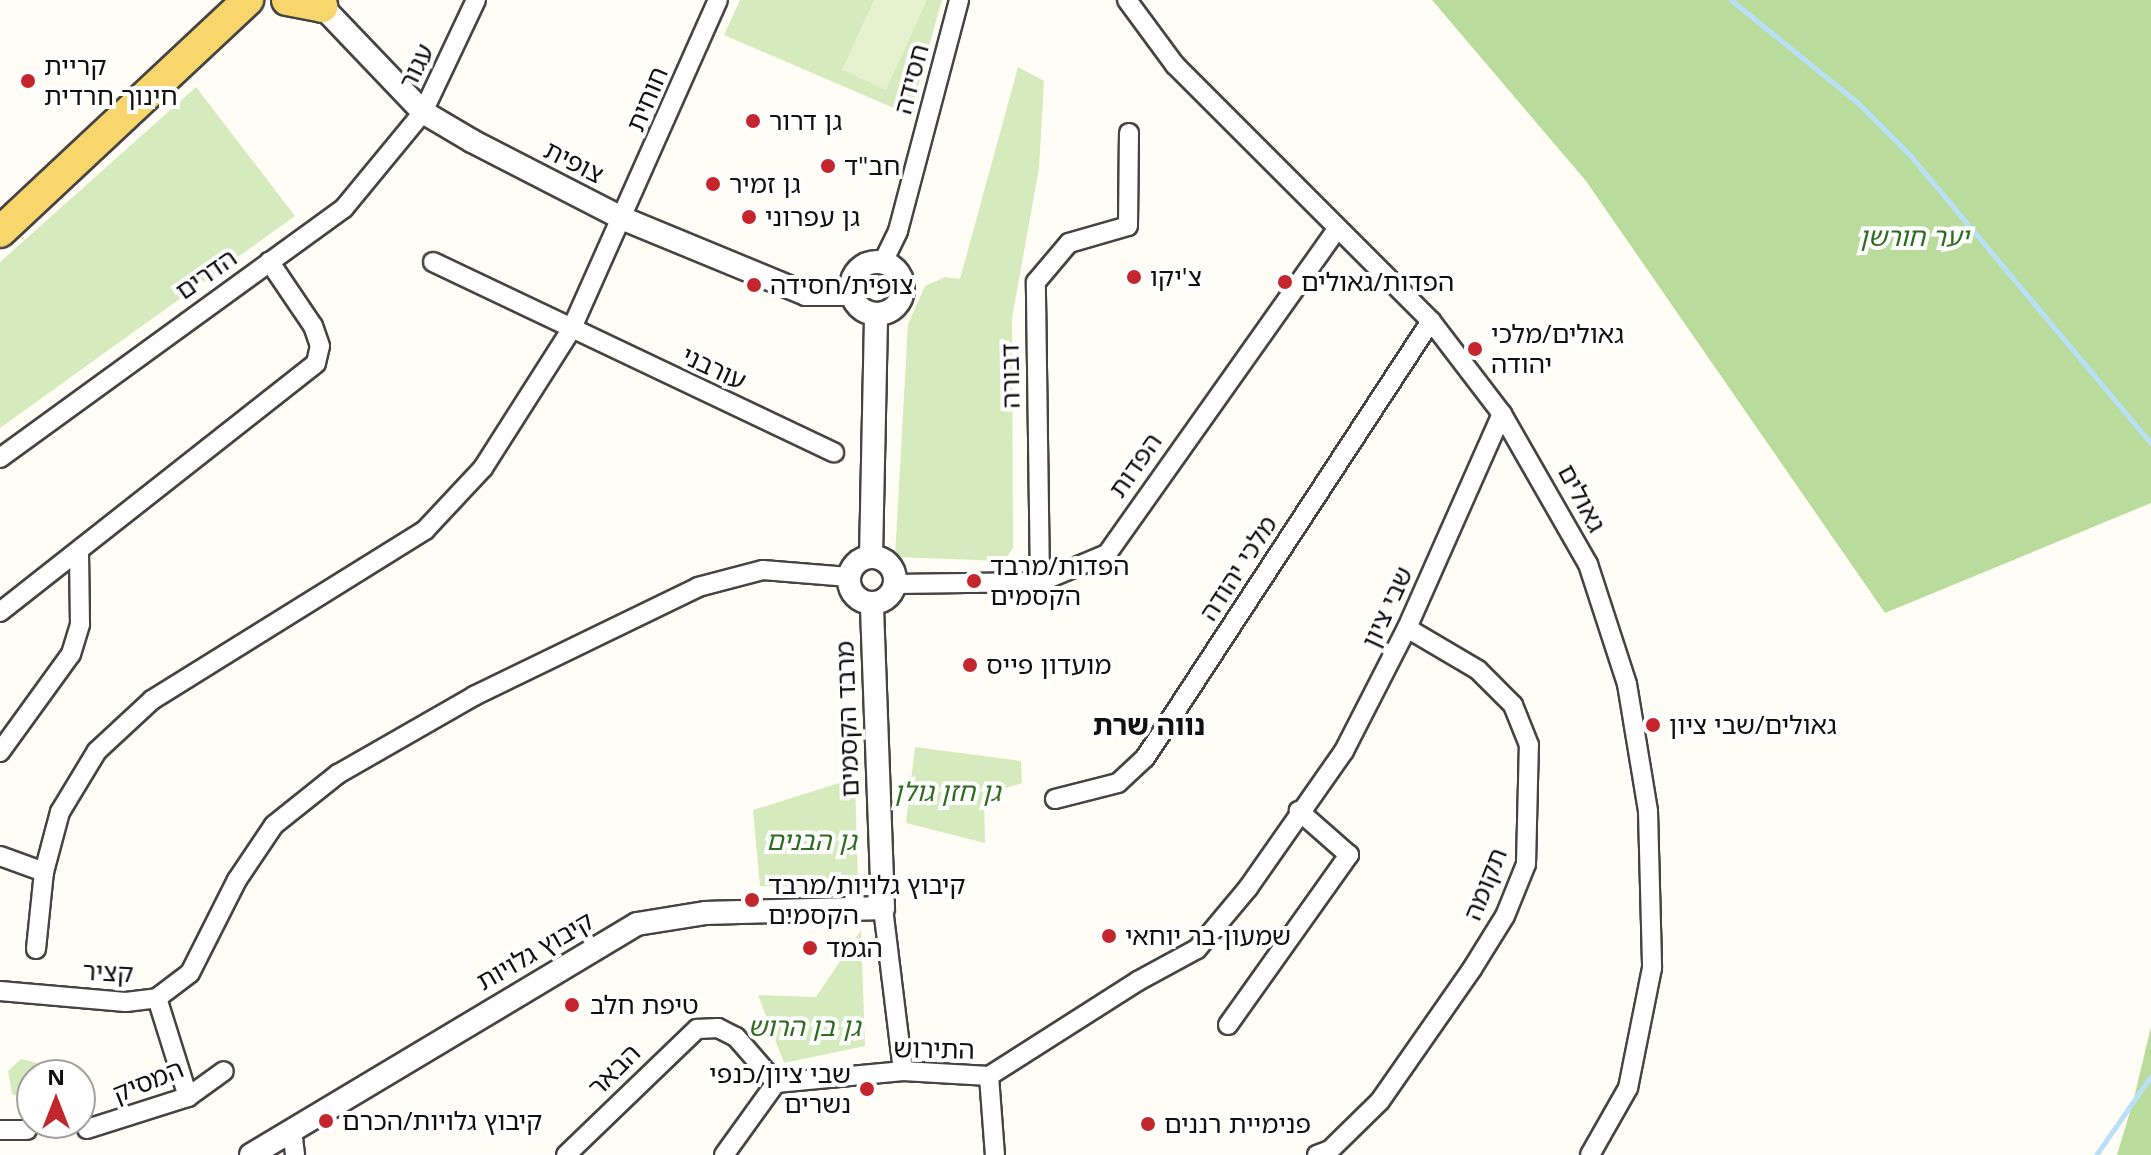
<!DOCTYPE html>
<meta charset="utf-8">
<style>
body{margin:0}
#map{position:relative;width:2151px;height:1155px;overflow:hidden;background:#fffdf5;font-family:Georgia,"Noto Sans Hebrew",serif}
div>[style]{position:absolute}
.green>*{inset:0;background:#d5ebbd}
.forest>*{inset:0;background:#b9dc9c}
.pitch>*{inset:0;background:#e6f2cf}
.stream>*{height:5px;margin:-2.5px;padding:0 2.5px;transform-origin:2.5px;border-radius:2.5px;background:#b9e0f7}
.roads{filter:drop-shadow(2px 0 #444) drop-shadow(-2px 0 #444) drop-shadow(0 2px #444) drop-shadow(0 -2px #444)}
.minor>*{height:18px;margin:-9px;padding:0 9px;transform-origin:9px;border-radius:9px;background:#fff}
.tertiary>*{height:22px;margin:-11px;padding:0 11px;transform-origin:11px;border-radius:11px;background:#fff}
.tertiary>.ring{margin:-11px;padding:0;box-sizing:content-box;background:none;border:22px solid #fff;border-radius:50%}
.primary>*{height:30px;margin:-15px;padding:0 15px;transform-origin:15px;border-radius:15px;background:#f9d66b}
.dots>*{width:22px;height:22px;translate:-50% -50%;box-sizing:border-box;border:4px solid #fff;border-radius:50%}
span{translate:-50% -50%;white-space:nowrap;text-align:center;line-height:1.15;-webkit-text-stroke:8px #fff;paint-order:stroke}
.poi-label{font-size:26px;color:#111}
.left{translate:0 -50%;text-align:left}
.right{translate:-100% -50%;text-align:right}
.street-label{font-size:26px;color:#111}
.park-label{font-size:26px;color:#2f6b1f;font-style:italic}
.neighbourhood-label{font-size:28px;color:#111;font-weight:700}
.north{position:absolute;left:16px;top:1059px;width:80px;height:80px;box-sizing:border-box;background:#fff;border:2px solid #a0a0a0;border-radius:50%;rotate:0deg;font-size:22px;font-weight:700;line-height:32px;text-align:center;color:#111}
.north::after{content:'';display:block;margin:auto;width:28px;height:36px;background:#c4262e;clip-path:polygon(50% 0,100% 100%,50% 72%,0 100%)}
</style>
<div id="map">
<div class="green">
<i style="clip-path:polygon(740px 0,942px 0,910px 115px,724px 35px)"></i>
<i style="clip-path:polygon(1018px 67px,1044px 81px,1039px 168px,1012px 318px,1013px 548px,1004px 561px,895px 557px,908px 324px,925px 286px,945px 277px,960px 279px)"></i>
<i style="clip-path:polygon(196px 87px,295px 216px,0 428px,0 262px)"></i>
<i style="clip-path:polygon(915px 747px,1021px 761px,1022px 783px,984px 795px,985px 843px,906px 823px)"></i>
<i style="clip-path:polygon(855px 778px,858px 887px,760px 886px,753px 810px)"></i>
<i style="clip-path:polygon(861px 930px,865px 1046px,784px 1063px,758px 995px,816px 997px)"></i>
<i style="clip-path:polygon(21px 1059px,86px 1074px,93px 1087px,92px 1109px,80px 1113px,80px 1075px,32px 1075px,32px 1101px,12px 1094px,8px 1071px)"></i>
</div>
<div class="forest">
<i style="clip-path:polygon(1432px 0,2151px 0,2151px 503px,1885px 613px,1586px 181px)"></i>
<i style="clip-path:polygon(2151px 1027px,2151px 1155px,2117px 1155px,2133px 1102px)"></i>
</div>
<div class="pitch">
<i style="clip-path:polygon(874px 0,927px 0,886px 90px,842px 70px)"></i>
</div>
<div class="stream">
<i style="left:1731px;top:0;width:164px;rotate:39deg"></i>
<i style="left:1858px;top:103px;width:72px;rotate:45deg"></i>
<i style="left:1909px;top:154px;width:377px;rotate:50.1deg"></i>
<i style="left:2096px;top:1155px;width:96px;rotate:-55.2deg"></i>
</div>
<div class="roads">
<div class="minor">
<i style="left:1127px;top:0;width:81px;rotate:53.6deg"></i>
<i style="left:1175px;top:65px;width:362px;rotate:45deg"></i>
<i style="left:1431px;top:321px;width:117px;rotate:52.6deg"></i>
<i style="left:1502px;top:414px;width:173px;rotate:60.2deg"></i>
<i style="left:1588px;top:564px;width:126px;rotate:72deg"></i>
<i style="left:1627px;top:684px;width:129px;rotate:80.6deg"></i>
<i style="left:1648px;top:811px;width:157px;rotate:88.5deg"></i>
<i style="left:1652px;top:968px;width:122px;rotate:101.3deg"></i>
<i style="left:1628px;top:1088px;width:77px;rotate:119.6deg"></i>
<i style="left:433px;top:262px;width:444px;rotate:25.4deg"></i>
<i style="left:883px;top:262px;width:34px;rotate:-64deg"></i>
<i style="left:898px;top:231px;width:239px;rotate:-75.2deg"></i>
<i style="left:0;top:458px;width:425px;rotate:-36deg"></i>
<i style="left:344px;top:208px;width:124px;rotate:-50.5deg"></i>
<i style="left:423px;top:112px;width:124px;rotate:-64.7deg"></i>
<i style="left:1040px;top:582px;width:300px;rotate:-90.8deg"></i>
<i style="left:1036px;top:282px;width:51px;rotate:-49.8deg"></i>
<i style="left:1069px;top:243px;width:61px;rotate:-16.1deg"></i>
<i style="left:1128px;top:226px;width:93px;rotate:-89.4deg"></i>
<i style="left:894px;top:584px;width:146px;rotate:-0.8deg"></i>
<i style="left:1040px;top:582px;width:73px;rotate:-22.7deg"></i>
<i style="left:1107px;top:554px;width:397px;rotate:-54.7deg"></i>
<i style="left:0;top:612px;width:402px;rotate:-38.2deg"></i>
<i style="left:316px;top:363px;width:17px;rotate:-77deg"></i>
<i style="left:320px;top:346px;width:21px;rotate:-109deg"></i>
<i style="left:313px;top:326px;width:78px;rotate:-124.1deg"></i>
<i style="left:0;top:752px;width:121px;rotate:-54.1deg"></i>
<i style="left:71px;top:654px;width:31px;rotate:-73deg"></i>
<i style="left:80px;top:624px;width:72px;rotate:-90.8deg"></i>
<i style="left:1055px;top:799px;width:65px;rotate:-14.3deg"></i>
<i style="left:1118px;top:783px;width:37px;rotate:-43deg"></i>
<i style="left:1145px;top:758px;width:522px;rotate:-56.8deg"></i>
<i style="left:0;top:856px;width:47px;rotate:20deg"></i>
<i style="left:883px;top:908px;width:164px;rotate:83deg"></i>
<i style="left:36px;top:949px;width:77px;rotate:-84.1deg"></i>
<i style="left:44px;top:872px;width:62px;rotate:-75.1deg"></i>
<i style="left:60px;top:812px;width:71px;rotate:-58.8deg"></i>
<i style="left:97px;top:751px;width:75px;rotate:-42.8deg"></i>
<i style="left:152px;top:700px;width:322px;rotate:-31.9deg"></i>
<i style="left:425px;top:530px;width:85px;rotate:-46.9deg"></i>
<i style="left:483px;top:468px;width:164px;rotate:-57.5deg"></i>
<i style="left:571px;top:330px;width:361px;rotate:-66deg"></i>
<i style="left:0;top:991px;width:126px;rotate:5deg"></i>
<i style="left:126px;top:1002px;width:31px;rotate:-7deg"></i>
<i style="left:157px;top:998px;width:104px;rotate:72.6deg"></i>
<i style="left:157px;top:998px;width:41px;rotate:-37.1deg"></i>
<i style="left:190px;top:973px;width:104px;rotate:-63.2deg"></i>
<i style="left:237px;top:880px;width:66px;rotate:-56.1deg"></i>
<i style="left:274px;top:825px;width:82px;rotate:-38.6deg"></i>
<i style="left:338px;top:774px;width:157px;rotate:-29.8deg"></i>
<i style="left:474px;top:696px;width:249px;rotate:-25.9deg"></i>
<i style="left:698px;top:587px;width:67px;rotate:-14.7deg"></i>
<i style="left:763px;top:570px;width:86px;rotate:4.7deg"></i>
<i style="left:1228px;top:1025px;width:209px;rotate:-54.6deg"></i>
<i style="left:1349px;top:855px;width:67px;rotate:-138.7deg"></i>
<i style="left:989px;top:1076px;width:177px;rotate:-32.5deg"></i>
<i style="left:1138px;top:981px;width:67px;rotate:-28.5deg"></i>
<i style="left:1197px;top:949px;width:80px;rotate:-50.1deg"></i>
<i style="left:1248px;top:888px;width:167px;rotate:-55deg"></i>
<i style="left:1344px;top:751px;width:138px;rotate:-62.9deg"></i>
<i style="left:1407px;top:628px;width:234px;rotate:-66.1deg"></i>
<i style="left:989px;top:1076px;width:79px;rotate:85.7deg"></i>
<i style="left:87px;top:1129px;width:106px;rotate:-17.6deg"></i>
<i style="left:188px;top:1097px;width:44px;rotate:-35.8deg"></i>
<i style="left:0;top:1130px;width:27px"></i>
<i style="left:292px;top:1130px;width:25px;rotate:83deg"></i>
<i style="left:566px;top:1155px;width:182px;rotate:-43.9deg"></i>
<i style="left:697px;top:1029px;width:21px;rotate:-3deg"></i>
<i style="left:718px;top:1028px;width:20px;rotate:27deg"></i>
<i style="left:736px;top:1037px;width:61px;rotate:49deg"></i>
<i style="left:724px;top:1155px;width:89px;rotate:-54.2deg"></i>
<i style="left:776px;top:1083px;width:128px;rotate:-5.4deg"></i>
<i style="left:903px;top:1071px;width:86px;rotate:3.3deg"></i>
<i style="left:1317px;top:1155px;width:14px;rotate:-21deg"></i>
<i style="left:1330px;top:1150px;width:70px;rotate:-44.4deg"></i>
<i style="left:1380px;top:1101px;width:161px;rotate:-55.1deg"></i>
<i style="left:1472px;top:969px;width:62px;rotate:-58.1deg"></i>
<i style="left:1505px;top:916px;width:56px;rotate:-68deg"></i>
<i style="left:1526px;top:864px;width:119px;rotate:-88.6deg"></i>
<i style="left:1529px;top:745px;width:43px;rotate:-111.8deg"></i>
<i style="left:1513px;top:705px;width:49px;rotate:-135deg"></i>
<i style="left:1478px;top:670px;width:82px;rotate:-149.4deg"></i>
</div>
<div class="tertiary">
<i style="left:316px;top:0;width:155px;rotate:46.3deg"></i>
<i style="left:423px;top:112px;width:57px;rotate:30.6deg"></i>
<i style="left:472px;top:141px;width:171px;rotate:27.2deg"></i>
<i style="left:624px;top:219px;width:197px;rotate:22.4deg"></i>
<i style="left:806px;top:294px;width:45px"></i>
<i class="ring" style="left:851px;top:262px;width:30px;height:30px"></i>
<i style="left:871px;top:557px;width:243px;rotate:-88.8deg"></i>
<i class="ring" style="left:849px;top:557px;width:24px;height:24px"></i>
<i style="left:251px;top:1155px;width:450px;rotate:-30.9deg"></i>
<i style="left:637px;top:924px;width:70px;rotate:-9.1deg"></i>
<i style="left:706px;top:913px;width:177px;rotate:-1.6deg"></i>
<i style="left:883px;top:908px;width:305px;rotate:-92.1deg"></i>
</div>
<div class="primary">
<i style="left:287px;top:0;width:36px;rotate:11deg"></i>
<i style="left:322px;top:7px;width:7px;rotate:-98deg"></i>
<i style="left:0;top:232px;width:340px;rotate:-43.1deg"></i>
</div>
</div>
<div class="dots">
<i style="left:28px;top:81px;background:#c4262e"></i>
<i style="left:753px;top:121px;background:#c4262e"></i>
<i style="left:828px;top:166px;background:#c4262e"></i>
<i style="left:713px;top:184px;background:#c4262e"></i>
<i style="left:749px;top:217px;background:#c4262e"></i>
<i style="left:1134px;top:277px;background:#c4262e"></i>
<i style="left:1285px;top:282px;background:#c4262e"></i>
<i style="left:754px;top:285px;background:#c4262e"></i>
<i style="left:1475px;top:349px;background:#c4262e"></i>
<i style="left:974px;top:581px;background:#c4262e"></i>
<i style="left:970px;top:665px;background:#c4262e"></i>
<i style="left:1653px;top:725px;background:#c4262e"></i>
<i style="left:752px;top:900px;background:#c4262e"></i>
<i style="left:1109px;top:936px;background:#c4262e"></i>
<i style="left:810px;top:948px;background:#c4262e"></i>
<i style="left:572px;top:1005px;background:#c4262e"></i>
<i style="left:867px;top:1089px;background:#c4262e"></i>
<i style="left:326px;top:1121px;background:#c4262e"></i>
<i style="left:1148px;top:1124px;background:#c4262e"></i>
</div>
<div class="poi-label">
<span class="left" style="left:44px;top:81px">קריית<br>חינוך חרדית</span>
<span class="left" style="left:769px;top:121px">גן דרור</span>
<span class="left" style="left:844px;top:166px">חב"ד</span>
<span class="left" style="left:729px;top:184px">גן זמיר</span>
<span class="left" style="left:765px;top:217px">גן עפרוני</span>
<span class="left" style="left:1150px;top:277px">צ'יקו</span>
<span class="left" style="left:1301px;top:282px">הפדות/גאולים</span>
<span class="left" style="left:770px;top:285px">צופית/חסידה</span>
<span class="left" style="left:1491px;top:349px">גאולים/מלכי<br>יהודה</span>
<span class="left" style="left:990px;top:581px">הפדות/מרבד<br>הקסמים</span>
<span class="left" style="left:986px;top:665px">מועדון פייס</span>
<span class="left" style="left:1669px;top:725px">גאולים/שבי ציון</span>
<span class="left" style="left:768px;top:900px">קיבוץ גלויות/מרבד<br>הקסמים</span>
<span class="left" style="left:1125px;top:936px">שמעון בר יוחאי</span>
<span class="left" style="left:826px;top:948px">הגמד</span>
<span class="left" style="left:590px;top:1005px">טיפת חלב</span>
<span class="right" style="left:851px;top:1089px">שבי ציון/כנפי<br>נשרים</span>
<span class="left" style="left:342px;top:1121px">קיבוץ גלויות/הכרם</span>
<span class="left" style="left:1164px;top:1124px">פנימיית רננים</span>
</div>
<div class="street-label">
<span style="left:416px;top:66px;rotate:-64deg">עגור</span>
<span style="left:911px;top:79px;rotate:-75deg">חסידה</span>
<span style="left:647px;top:99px;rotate:-67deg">חוחית</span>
<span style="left:574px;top:162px;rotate:27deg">צופית</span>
<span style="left:206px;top:274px;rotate:-35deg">הדרים</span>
<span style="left:714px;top:368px;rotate:25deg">עורבני</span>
<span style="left:1010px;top:376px;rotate:-91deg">דבורה</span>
<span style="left:1135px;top:465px;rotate:-55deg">הפדות</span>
<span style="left:1582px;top:498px;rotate:62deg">גאולים</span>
<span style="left:1238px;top:568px;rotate:-57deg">מלכי יהודה</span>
<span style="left:1387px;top:607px;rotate:-65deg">שבי ציון</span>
<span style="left:847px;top:719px;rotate:-92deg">מרבד הקסמים</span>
<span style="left:1485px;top:884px;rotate:-68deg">תקומה</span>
<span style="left:535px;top:951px;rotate:-30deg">קיבוץ גלויות</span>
<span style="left:108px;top:972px;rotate:3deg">קציר</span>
<span style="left:934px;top:1049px;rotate:1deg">התירוש</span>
<span style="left:614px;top:1070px;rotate:-45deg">הבאר</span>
<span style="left:148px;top:1081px;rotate:-22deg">המסיק</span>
</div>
<div class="park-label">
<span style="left:1914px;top:237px">יער חורשן</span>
<span style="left:947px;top:792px">גן חזן גולן</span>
<span style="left:811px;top:841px">גן הבנים</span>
<span style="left:804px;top:1027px">גן בן הרוש</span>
</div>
<div class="neighbourhood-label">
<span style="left:1149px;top:724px">נווה שרת</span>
</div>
<div class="north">N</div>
</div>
